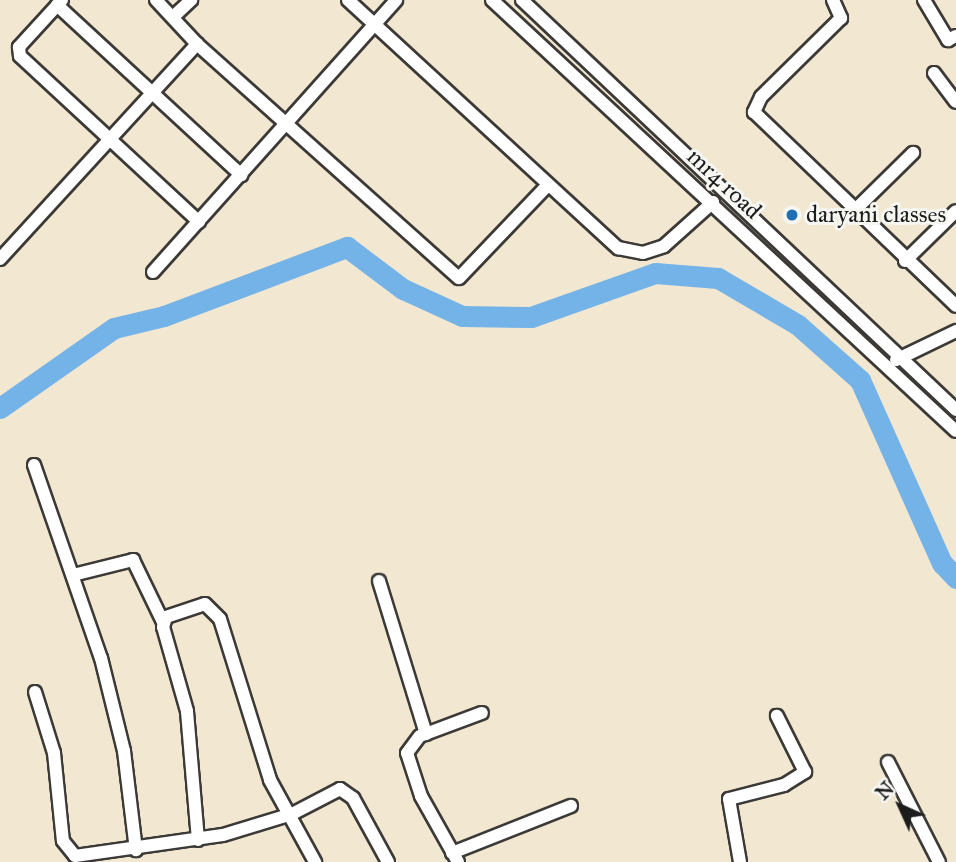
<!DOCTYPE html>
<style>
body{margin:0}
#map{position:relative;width:956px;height:862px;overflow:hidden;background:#f2e7d1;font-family:"IM FELL Great Primer",serif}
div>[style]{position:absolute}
.river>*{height:21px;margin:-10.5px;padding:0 10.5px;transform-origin:10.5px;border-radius:10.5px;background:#74b3e8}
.roads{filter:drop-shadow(2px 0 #3c3a37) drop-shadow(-2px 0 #3c3a37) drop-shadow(0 2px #3c3a37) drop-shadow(0 -2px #3c3a37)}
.minor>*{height:12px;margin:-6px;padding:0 6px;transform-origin:6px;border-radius:6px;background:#fff}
.dots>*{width:19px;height:19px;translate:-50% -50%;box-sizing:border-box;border:4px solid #f6f6f2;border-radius:50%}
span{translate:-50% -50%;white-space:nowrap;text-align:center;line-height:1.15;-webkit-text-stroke:6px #f6f6f2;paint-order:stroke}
.street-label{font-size:24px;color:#1c1c1c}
.poi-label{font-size:24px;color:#1c1c1c}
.left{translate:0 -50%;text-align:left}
.north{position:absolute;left:865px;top:771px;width:70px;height:70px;-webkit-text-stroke:5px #f6f6f2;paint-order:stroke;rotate:315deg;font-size:19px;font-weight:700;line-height:28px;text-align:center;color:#1c1c1c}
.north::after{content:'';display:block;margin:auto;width:24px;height:32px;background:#1c1c1c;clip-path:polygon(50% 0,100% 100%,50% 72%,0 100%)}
</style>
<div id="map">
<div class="river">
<i style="left:0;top:408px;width:139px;rotate:-35.1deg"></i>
<i style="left:114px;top:328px;width:51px;rotate:-13.5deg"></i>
<i style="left:164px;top:316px;width:196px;rotate:-20.7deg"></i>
<i style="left:347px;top:247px;width:70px;rotate:36.9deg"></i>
<i style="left:403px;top:289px;width:65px;rotate:24.6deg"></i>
<i style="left:462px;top:316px;width:69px;rotate:0.8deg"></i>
<i style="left:531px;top:317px;width:132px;rotate:-19.5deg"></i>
<i style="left:655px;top:273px;width:63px;rotate:4.5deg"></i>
<i style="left:718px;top:278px;width:93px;rotate:30.4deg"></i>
<i style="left:798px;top:325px;width:83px;rotate:41.6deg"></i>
<i style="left:860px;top:380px;width:201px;rotate:65.9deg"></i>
<i style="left:942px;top:563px;width:21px;rotate:47deg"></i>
</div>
<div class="roads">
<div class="minor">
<i style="left:62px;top:0;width:64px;rotate:132.5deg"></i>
<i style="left:19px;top:47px;width:9px;rotate:84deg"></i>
<i style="left:20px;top:56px;width:244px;rotate:42.8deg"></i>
<i style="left:156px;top:0;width:60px;rotate:47deg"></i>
<i style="left:197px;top:44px;width:351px;rotate:41.8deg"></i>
<i style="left:459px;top:278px;width:129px;rotate:-46.3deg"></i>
<i style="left:348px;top:0;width:367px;rotate:42.6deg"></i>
<i style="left:618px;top:248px;width:25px;rotate:11deg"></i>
<i style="left:643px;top:253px;width:22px;rotate:-18deg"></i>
<i style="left:664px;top:246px;width:66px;rotate:-41.9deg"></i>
<i style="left:492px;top:0;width:633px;rotate:42.89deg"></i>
<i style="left:522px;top:0;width:597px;rotate:43.37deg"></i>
<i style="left:833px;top:0;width:20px;rotate:66deg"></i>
<i style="left:841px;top:18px;width:112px;rotate:135.4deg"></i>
<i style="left:761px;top:97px;width:17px;rotate:115deg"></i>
<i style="left:754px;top:112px;width:280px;rotate:43.8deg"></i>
<i style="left:924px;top:0;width:47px;rotate:59deg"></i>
<i style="left:948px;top:40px;width:9px;rotate:-27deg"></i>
<i style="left:57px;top:5px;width:251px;rotate:42.7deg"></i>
<i style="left:173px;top:17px;width:25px;rotate:-43deg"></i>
<i style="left:934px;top:73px;width:36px;rotate:53deg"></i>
<i style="left:854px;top:211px;width:83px;rotate:-44.5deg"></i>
<i style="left:0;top:259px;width:292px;rotate:-47.5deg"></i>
<i style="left:905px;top:261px;width:71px;rotate:-44.4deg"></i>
<i style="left:153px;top:272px;width:365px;rotate:-48.2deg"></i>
<i style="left:896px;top:360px;width:67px;rotate:-25.8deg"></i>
<i style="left:34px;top:465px;width:204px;rotate:70.9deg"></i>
<i style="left:101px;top:658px;width:96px;rotate:76.1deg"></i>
<i style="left:124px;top:751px;width:100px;rotate:83.1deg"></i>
<i style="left:77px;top:574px;width:58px;rotate:-14deg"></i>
<i style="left:133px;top:560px;width:69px;rotate:64.2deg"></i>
<i style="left:379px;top:581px;width:160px;rotate:72.9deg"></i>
<i style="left:35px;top:692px;width:64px;rotate:72.7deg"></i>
<i style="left:54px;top:753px;width:88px;rotate:84.2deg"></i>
<i style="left:63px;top:841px;width:19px;rotate:51deg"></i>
<i style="left:75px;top:856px;width:149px;rotate:-8.1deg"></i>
<i style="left:223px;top:835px;width:72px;rotate:-16.9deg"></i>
<i style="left:292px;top:814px;width:54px;rotate:-27.5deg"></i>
<i style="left:340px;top:789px;width:16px;rotate:35deg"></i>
<i style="left:353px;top:798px;width:73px;rotate:61.3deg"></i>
<i style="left:888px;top:762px;width:112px;rotate:63deg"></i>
<i style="left:198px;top:840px;width:129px;rotate:-94.9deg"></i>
<i style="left:187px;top:711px;width:87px;rotate:-105.9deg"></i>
<i style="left:163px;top:627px;width:10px;rotate:-73deg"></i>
<i style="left:166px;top:617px;width:41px;rotate:-18.4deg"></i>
<i style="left:205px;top:604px;width:21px;rotate:45deg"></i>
<i style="left:220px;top:619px;width:169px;rotate:72.7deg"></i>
<i style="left:270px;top:780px;width:94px;rotate:61.2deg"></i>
<i style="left:452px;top:853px;width:128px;rotate:-21.6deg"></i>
<i style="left:458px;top:862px;width:76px;rotate:-119.3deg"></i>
<i style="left:421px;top:796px;width:45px;rotate:-108deg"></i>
<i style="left:407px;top:753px;width:21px;rotate:-53deg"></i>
<i style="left:420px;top:736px;width:66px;rotate:-20.4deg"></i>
<i style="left:740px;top:862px;width:64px;rotate:-99.9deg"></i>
<i style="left:729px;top:799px;width:57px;rotate:-14.3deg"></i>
<i style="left:784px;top:785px;width:25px;rotate:-32deg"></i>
<i style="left:805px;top:772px;width:63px;rotate:-116.6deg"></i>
</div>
</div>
<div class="dots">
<i style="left:792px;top:215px;background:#1f6fb2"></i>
</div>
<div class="street-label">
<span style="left:724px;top:184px;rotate:43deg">mr4 road</span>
</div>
<div class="poi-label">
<span class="left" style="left:806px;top:215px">daryani classes</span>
</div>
<div class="north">N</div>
</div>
